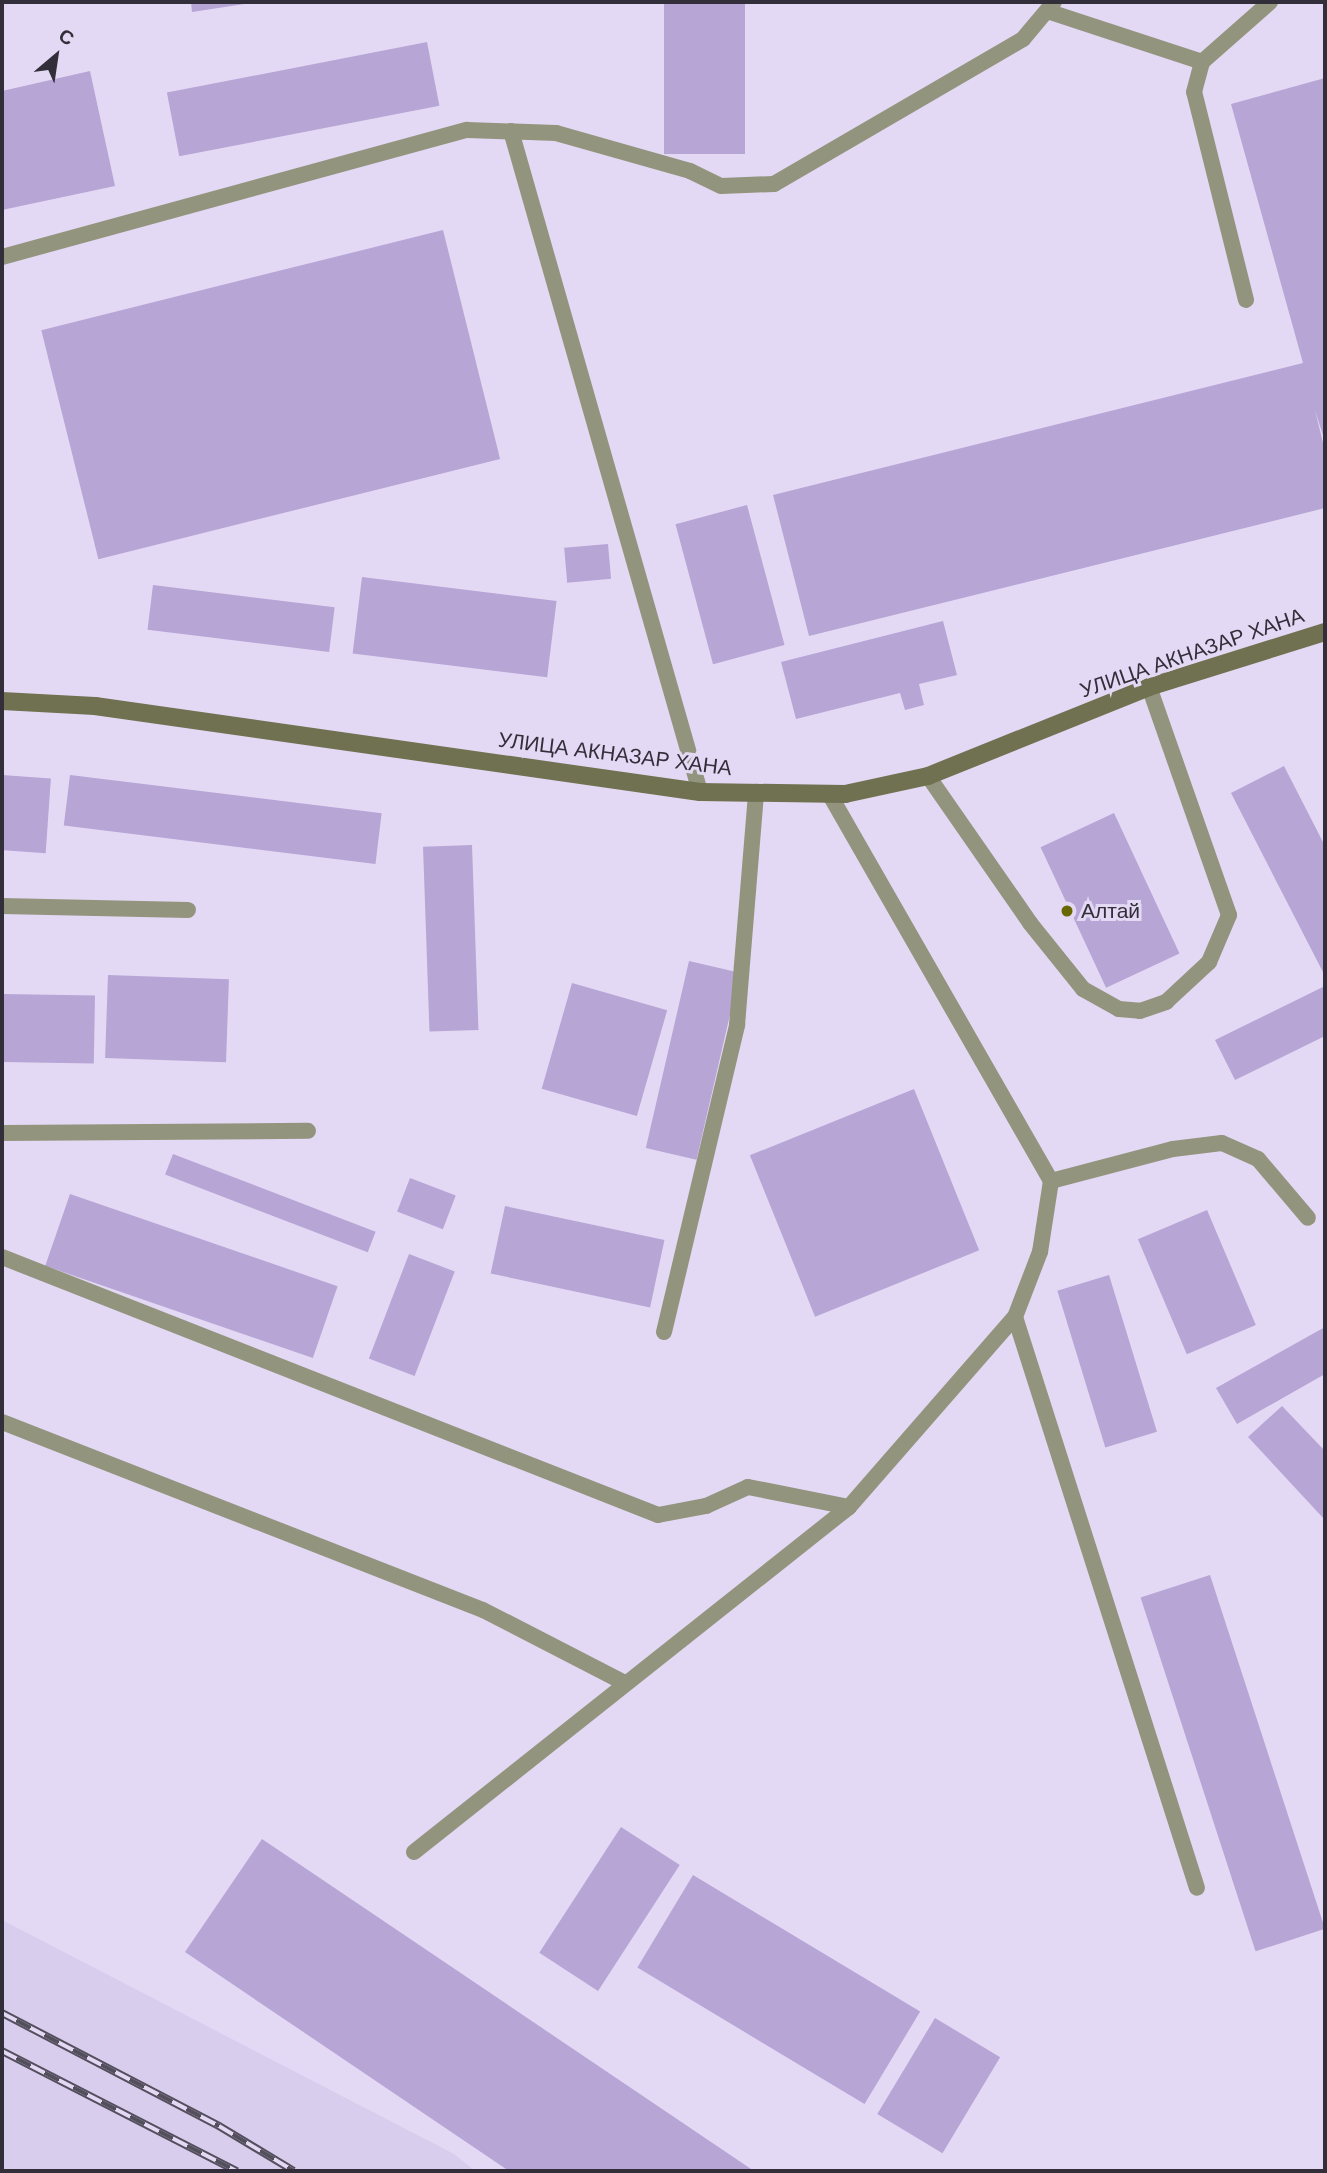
<!DOCTYPE html>
<meta charset="utf-8">
<style>
body{margin:0}
#map{position:relative;width:1327px;height:2173px;overflow:hidden;background:#e3d9f4;font-family:"DM Sans",sans-serif}
div>[style]{position:absolute}
.built>*{inset:0;background:#d9cdee}
.building>*{inset:0;background:#b6a5d5;transform-origin:0 0}
.lane>*{height:16px;margin:-8px;padding:0 8px;transform-origin:8px;border-radius:8px;background:#93947e}
.secondary>*{height:18px;margin:-9px;padding:0 9px;transform-origin:9px;border-radius:9px;background:#707150}
.rail>*{height:8px;margin-top:-4px;transform-origin:0;background:repeating-linear-gradient(90deg,#e3d9f4 0 16px,#544f5d 0 32px);box-sizing:border-box;border-block:2px solid #544f5d}
.dots>*{width:19px;height:19px;translate:-50% -50%;box-sizing:border-box;border:4px solid #e3d9f4;border-radius:50%}
span{translate:-50% -50%;white-space:nowrap;text-align:center;line-height:1.15;-webkit-text-stroke:6px #e3d9f4;paint-order:stroke}
.street-label{font-size:21px;color:#332f3a}
.poi-label{font-size:21px;color:#332f3a}
.left{translate:0 -50%;text-align:left}
.frame{position:absolute;inset:0;border:4px solid #332f3a;pointer-events:none}
.north{position:absolute;left:21px;top:21px;width:70px;height:70px;-webkit-text-stroke:5px #e3d9f4;paint-order:stroke;rotate:29deg;font-size:19px;font-weight:700;line-height:28px;text-align:center;color:#332f3a}
.north::after{content:'';display:block;margin:auto;width:24px;height:32px;background:#332f3a;clip-path:polygon(50% 0,100% 100%,50% 72%,0 100%)}
</style>
<div id="map">
<div class="built">
<i style="clip-path:polygon(2px 1920px,454px 2154px,475px 2171px,2px 2171px)"></i>
</div>
<div class="building">
<i style="clip-path:polygon(191px 2px,251px 2px,251px 3px,192px 12px)"></i>
<i style="left:664px;top:2px;width:81px;height:152px"></i>
<i style="left:427px;top:42px;width:65px;height:265px;rotate:79deg"></i>
<i style="clip-path:polygon(90px 71px,115px 186px,2px 210px,2px 91px)"></i>
<i style="clip-path:polygon(1325px 78px,1325px 442px,1315px 410px,1325px 451px,1325px 508px,809px 636px,773px 495px,1303px 363px,1231px 104px)"></i>
<i style="left:443px;top:230px;width:236px;height:414px;rotate:76deg"></i>
<i style="left:747px;top:505px;width:145px;height:74px;rotate:75deg"></i>
<i style="left:608px;top:544px;width:35px;height:44px;rotate:85deg"></i>
<i style="left:362px;top:577px;width:196px;height:77px;rotate:7deg"></i>
<i style="left:153px;top:585px;width:183px;height:45px;rotate:7deg"></i>
<i style="clip-path:polygon(943px 621px,957px 675px,919px 684px,924px 705px,905px 710px,900px 693px,796px 719px,781px 662px)"></i>
<i style="clip-path:polygon(1284px 766px,1325px 846px,1325px 976px,1231px 793px)"></i>
<i style="left:2px;top:775px;width:49px;height:75px;rotate:4deg"></i>
<i style="left:70px;top:775px;width:314px;height:51px;rotate:7deg"></i>
<i style="left:1114px;top:813px;width:155px;height:81px;rotate:65deg"></i>
<i style="left:472px;top:845px;width:185px;height:49px;rotate:88deg"></i>
<i style="left:689px;top:961px;width:52px;height:192px;rotate:13deg"></i>
<i style="left:108px;top:975px;width:121px;height:83px;rotate:2deg"></i>
<i style="left:572px;top:983px;width:99px;height:110px;rotate:16deg"></i>
<i style="clip-path:polygon(1325px 986px,1325px 1036px,1235px 1080px,1215px 1040px)"></i>
<i style="left:2px;top:994px;width:93px;height:68px;rotate:1deg"></i>
<i style="left:914px;top:1089px;width:174px;height:177px;rotate:68deg"></i>
<i style="left:173px;top:1154px;width:217px;height:22px;rotate:21deg"></i>
<i style="left:410px;top:1178px;width:49px;height:36px;rotate:21deg"></i>
<i style="left:70px;top:1194px;width:283px;height:76px;rotate:19deg"></i>
<i style="left:505px;top:1206px;width:163px;height:69px;rotate:12deg"></i>
<i style="left:1207px;top:1210px;width:125px;height:75px;rotate:67deg"></i>
<i style="left:409px;top:1254px;width:49px;height:112px;rotate:21deg"></i>
<i style="left:1109px;top:1275px;width:164px;height:54px;rotate:73deg"></i>
<i style="clip-path:polygon(1325px 1327px,1325px 1374px,1237px 1424px,1216px 1388px)"></i>
<i style="clip-path:polygon(1282px 1406px,1325px 1451px,1325px 1520px,1248px 1437px)"></i>
<i style="left:1210px;top:1575px;width:372px;height:73px;rotate:72deg"></i>
<i style="left:621px;top:1827px;width:70px;height:150px;rotate:33deg"></i>
<i style="clip-path:polygon(262px 1839px,754px 2171px,509px 2171px,185px 1952px)"></i>
<i style="left:693px;top:1875px;width:265px;height:108px;rotate:31deg"></i>
<i style="left:935px;top:2018px;width:76px;height:112px;rotate:31deg"></i>
</div>
<div class="lane">
<i style="left:1050px;top:12px;width:160px;rotate:18.2deg"></i>
<i style="left:511px;top:131px;width:687px;rotate:74.04deg"></i>
<i style="left:2px;top:257px;width:482px;rotate:-15.3deg"></i>
<i style="left:467px;top:130px;width:89px;rotate:1.9deg"></i>
<i style="left:556px;top:133px;width:139px;rotate:15.8deg"></i>
<i style="left:690px;top:171px;width:34px;rotate:26deg"></i>
<i style="left:721px;top:186px;width:53px;rotate:-2.2deg"></i>
<i style="left:774px;top:184px;width:288px;rotate:-30.2deg"></i>
<i style="left:1023px;top:39px;width:48px;rotate:-50deg"></i>
<i style="left:1246px;top:300px;width:214px;rotate:-104deg"></i>
<i style="left:1194px;top:92px;width:31px;rotate:-75deg"></i>
<i style="left:1202px;top:62px;width:91px;rotate:-41.4deg"></i>
<i style="left:928px;top:776px;width:179px;rotate:55.2deg"></i>
<i style="left:1030px;top:923px;width:85px;rotate:51.2deg"></i>
<i style="left:1083px;top:989px;width:41px;rotate:29.1deg"></i>
<i style="left:1119px;top:1009px;width:21px;rotate:5deg"></i>
<i style="left:1140px;top:1011px;width:28px;rotate:-19deg"></i>
<i style="left:1166px;top:1002px;width:59px;rotate:-42.9deg"></i>
<i style="left:1209px;top:962px;width:51px;rotate:-66.9deg"></i>
<i style="left:1229px;top:915px;width:242px;rotate:-109.3deg"></i>
<i style="left:2px;top:906px;width:186px;rotate:1.2deg"></i>
<i style="left:2px;top:1133px;width:306px;rotate:-0.4deg"></i>
<i style="left:1051px;top:1181px;width:126px;rotate:-14.7deg"></i>
<i style="left:1173px;top:1149px;width:49px;rotate:-7deg"></i>
<i style="left:1222px;top:1143px;width:39px;rotate:24deg"></i>
<i style="left:1258px;top:1159px;width:77px;rotate:49.7deg"></i>
<i style="left:2px;top:1257px;width:705px;rotate:21.47deg"></i>
<i style="left:658px;top:1515px;width:49px;rotate:-10.6deg"></i>
<i style="left:706px;top:1506px;width:46px;rotate:-24.3deg"></i>
<i style="left:748px;top:1487px;width:103px;rotate:11.2deg"></i>
<i style="left:1015px;top:1317px;width:599px;rotate:72.32deg"></i>
<i style="left:664px;top:1332px;width:316px;rotate:-76.6deg"></i>
<i style="left:737px;top:1025px;width:234px;rotate:-85.3deg"></i>
<i style="left:2px;top:1422px;width:516px;rotate:21.35deg"></i>
<i style="left:483px;top:1610px;width:157px;rotate:27.2deg"></i>
<i style="left:414px;top:1852px;width:555px;rotate:-38.42deg"></i>
<i style="left:849px;top:1507px;width:252px;rotate:-48.9deg"></i>
<i style="left:1015px;top:1317px;width:70px;rotate:-69deg"></i>
<i style="left:1040px;top:1252px;width:72px;rotate:-81.2deg"></i>
<i style="left:1051px;top:1181px;width:446px;rotate:-119.8deg"></i>
</div>
<div class="secondary">
<i style="left:2px;top:701px;width:93px;rotate:3.1deg"></i>
<i style="left:95px;top:706px;width:611px;rotate:8.09deg"></i>
<i style="left:700px;top:792px;width:145px;rotate:0.8deg"></i>
<i style="left:845px;top:794px;width:85px;rotate:-12.2deg"></i>
<i style="left:928px;top:776px;width:238px;rotate:-21.9deg"></i>
<i style="left:1149px;top:687px;width:184px;rotate:-17.4deg"></i>
</div>
<div class="rail">
<i style="left:2px;top:2013px;width:245px;rotate:27.5deg"></i>
<i style="left:219px;top:2126px;width:87px;rotate:31deg"></i>
<i style="left:2px;top:2051px;width:264px;rotate:27.1deg"></i>
</div>
<div class="dots">
<i style="left:1067px;top:911px;background:#686701"></i>
</div>
<div class="street-label">
<span style="left:1192px;top:653px;rotate:-19deg">УЛИЦА АКНАЗАР ХАНА</span>
<span style="left:615px;top:754px;rotate:7deg">УЛИЦА АКНАЗАР ХАНА</span>
</div>
<div class="poi-label">
<span class="left" style="left:1081px;top:911px">Алтай</span>
</div>
<div class="frame"></div>
<div class="north">С</div>
</div>
